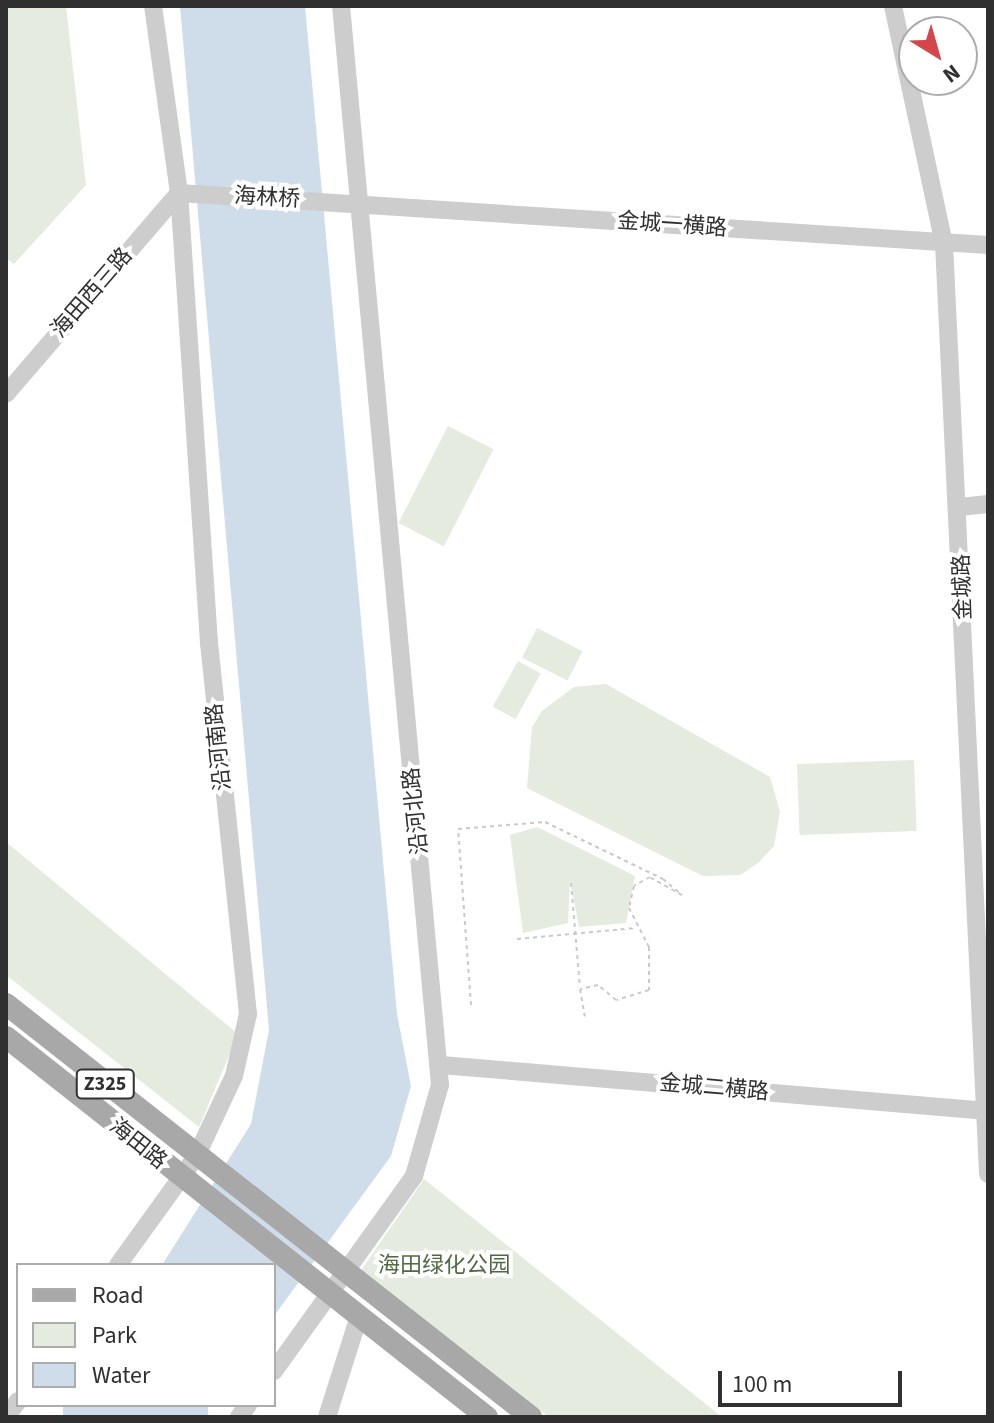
<!DOCTYPE html>
<meta charset="utf-8">
<style>
body{margin:0}
#map{position:relative;width:994px;height:1423px;overflow:hidden;background:#fff;font-family:"Source Sans 3","Noto Sans SC",sans-serif}
div>[style]{position:absolute}
.green>*{inset:0;background:#e5ebdf;transform-origin:0 0}
.water>*{inset:0;background:#cedde9;transform-origin:0 0}
.path>*{height:2px;margin-top:-1px;transform-origin:0;background:repeating-linear-gradient(90deg,#cacaca 0 4px,transparent 0 8px)}
.minor>*{height:18px;margin:-9px;padding:0 9px;transform-origin:9px;border-radius:9px;background:#cdcdcd}
.major>*{height:22px;margin:-11px;padding:0 11px;transform-origin:11px;border-radius:11px;background:#a8a8a8}
span{translate:-50% -50%;white-space:nowrap;text-align:center;line-height:1.15;-webkit-text-stroke:8px #fff;paint-order:stroke}
.shield-label span{padding:2px 6px;background:#fff;border:2px solid;border-radius:6px;-webkit-text-stroke-width:0}
.shield-label{font-size:20px;color:#303030;font-weight:700}
.street-label{font-size:22px;color:#303030}
.park-label{font-size:22px;color:#526742}
.frame{position:absolute;inset:0;border:8px solid #303030;pointer-events:none}
.legend{position:absolute;left:16px;top:1263px;width:260px;height:144px;box-sizing:border-box;background:#fff;border:2px solid #acacac;margin:0;padding:10px 14px;list-style:none;font-size:24px;color:#303030}
.legend li{display:flex;align-items:center;gap:16px;height:40px}
.legend b{width:40px;border:2px solid #acacac}
.north{position:absolute;left:898px;top:16px;width:80px;height:80px;box-sizing:border-box;background:#fff;border:2px solid #acacac;border-radius:50%;rotate:143deg;font-size:22px;font-weight:700;line-height:32px;text-align:center;color:#303030}
.north::after{content:'';display:block;margin:auto;width:28px;height:36px;background:#d3464b;clip-path:polygon(50% 0,100% 100%,50% 72%,0 100%)}
.scale{position:absolute;left:718px;top:1371px;width:184px;height:36px;box-sizing:border-box;border:4px solid #303030;border-top:0;padding-left:10px;font-size:24px;line-height:28px;white-space:nowrap;color:#303030;-webkit-text-stroke:6px #fff;paint-order:stroke}
</style>
<div id="map">
<div class="green">
<i style="clip-path:polygon(6px 6px,66px 6px,86px 185px,14px 264px,6px 258px)"></i>
<i style="left:448px;top:426px;width:51px;height:109px;rotate:27deg"></i>
<i style="left:537px;top:628px;width:51px;height:33px;rotate:27deg"></i>
<i style="left:518px;top:661px;width:26px;height:52px;rotate:29deg"></i>
<i style="clip-path:polygon(606px 684px,770px 777px,780px 812px,774px 846px,758px 863px,740px 875px,703px 876px,527px 788px,532px 727px,542px 711px,574px 687px)"></i>
<i style="left:914px;top:760px;width:71px;height:117px;rotate:88deg"></i>
<i style="clip-path:polygon(537px 827px,635px 876px,626px 923px,579px 927px,570px 880px,568px 923px,523px 933px,510px 835px)"></i>
<i style="clip-path:polygon(6px 842px,238px 1034px,199px 1127px,6px 975px)"></i>
<i style="clip-path:polygon(424px 1179px,722px 1417px,549px 1417px,360px 1272px)"></i>
</div>
<div class="water">
<i style="clip-path:polygon(180px 6px,305px 6px,397px 1014px,411px 1086px,391px 1156px,274px 1316px,274px 1265px,162px 1265px,251px 1124px,269px 1030px)"></i>
<i style="left:63px;top:1405px;width:145px;height:15px"></i>
</div>
<div class="path">
<i style="left:571px;top:883px;width:104px;rotate:85.1deg"></i>
<i style="left:517px;top:939px;width:119px;rotate:-5.3deg"></i>
<i style="left:471px;top:1005px;width:176px;rotate:-94.2deg"></i>
<i style="left:458px;top:829px;width:87px;rotate:-4.6deg"></i>
<i style="left:545px;top:822px;width:131px;rotate:25.8deg"></i>
<i style="left:663px;top:879px;width:25px;rotate:40deg"></i>
<i style="left:682px;top:895px;width:37px;rotate:-151deg"></i>
<i style="left:650px;top:877px;width:18px;rotate:151deg"></i>
<i style="left:634px;top:886px;width:23px;rotate:103deg"></i>
<i style="left:629px;top:908px;width:44px;rotate:62.9deg"></i>
<i style="left:649px;top:947px;width:43px;rotate:90deg"></i>
<i style="left:649px;top:990px;width:34px;rotate:163deg"></i>
<i style="left:616px;top:1000px;width:23px;rotate:-140deg"></i>
<i style="left:598px;top:985px;width:18px;rotate:167deg"></i>
<i style="left:580px;top:989px;width:28px;rotate:80deg"></i>
</div>
<div class="minor">
<i style="left:893px;top:6px;width:242px;rotate:77.9deg"></i>
<i style="left:944px;top:243px;width:932px;rotate:87.29deg"></i>
<i style="left:179px;top:193px;width:811px;rotate:3.68deg"></i>
<i style="left:6px;top:394px;width:265px;rotate:-49.3deg"></i>
<i style="left:960px;top:507px;width:28px;rotate:-6deg"></i>
<i style="left:441px;top:1065px;width:549px;rotate:4.81deg"></i>
<i style="left:118px;top:1265px;width:133px;rotate:-54.2deg"></i>
<i style="left:196px;top:1157px;width:89px;rotate:-64.9deg"></i>
<i style="left:234px;top:1076px;width:64px;rotate:-77.3deg"></i>
<i style="left:248px;top:1014px;width:373px;rotate:-96deg"></i>
<i style="left:209px;top:643px;width:451px;rotate:-93.8deg"></i>
<i style="left:179px;top:193px;width:189px;rotate:-97.9deg"></i>
<i style="left:274px;top:1371px;width:240px;rotate:-54.3deg"></i>
<i style="left:414px;top:1176px;width:95px;rotate:-74.1deg"></i>
<i style="left:440px;top:1085px;width:1084px;rotate:-95.24deg"></i>
<i style="left:6px;top:1417px;width:20px;rotate:-53deg"></i>
<i style="left:239px;top:1417px;width:15px;rotate:-53deg"></i>
<i style="left:327px;top:1417px;width:106px;rotate:-72.4deg"></i>
</div>
<div class="major">
<i style="left:6px;top:1004px;width:668px;rotate:38.19deg"></i>
<i style="left:6px;top:1037px;width:613px;rotate:38.31deg"></i>
</div>
<div class="shield-label">
<span style="left:105px;top:1084px">Z325</span>
</div>
<div class="street-label">
<span style="left:267px;top:198px;rotate:3deg">海林桥</span>
<span style="left:672px;top:225px;rotate:4deg">金城一横路</span>
<span style="left:92px;top:293px;rotate:-49deg">海田西三路</span>
<span style="left:963px;top:587px;rotate:-92deg">金城路</span>
<span style="left:219px;top:747px;rotate:-96deg">沿河南路</span>
<span style="left:416px;top:811px;rotate:-96deg">沿河北路</span>
<span style="left:714px;top:1088px;rotate:5deg">金城二横路</span>
<span style="left:138px;top:1144px;rotate:39deg">海田路</span>
</div>
<div class="park-label">
<span style="left:444px;top:1266px">海田绿化公园</span>
</div>
<div class="frame"></div>
<ul class="legend">
<li><b style="height:10px;background:#a8a8a8"></b>Road</li>
<li><b style="height:22px;background:#e5ebdf"></b>Park</li>
<li><b style="height:22px;background:#cedde9"></b>Water</li>
</ul>
<div class="north">N</div>
<div class="scale">100 m</div>
</div>
